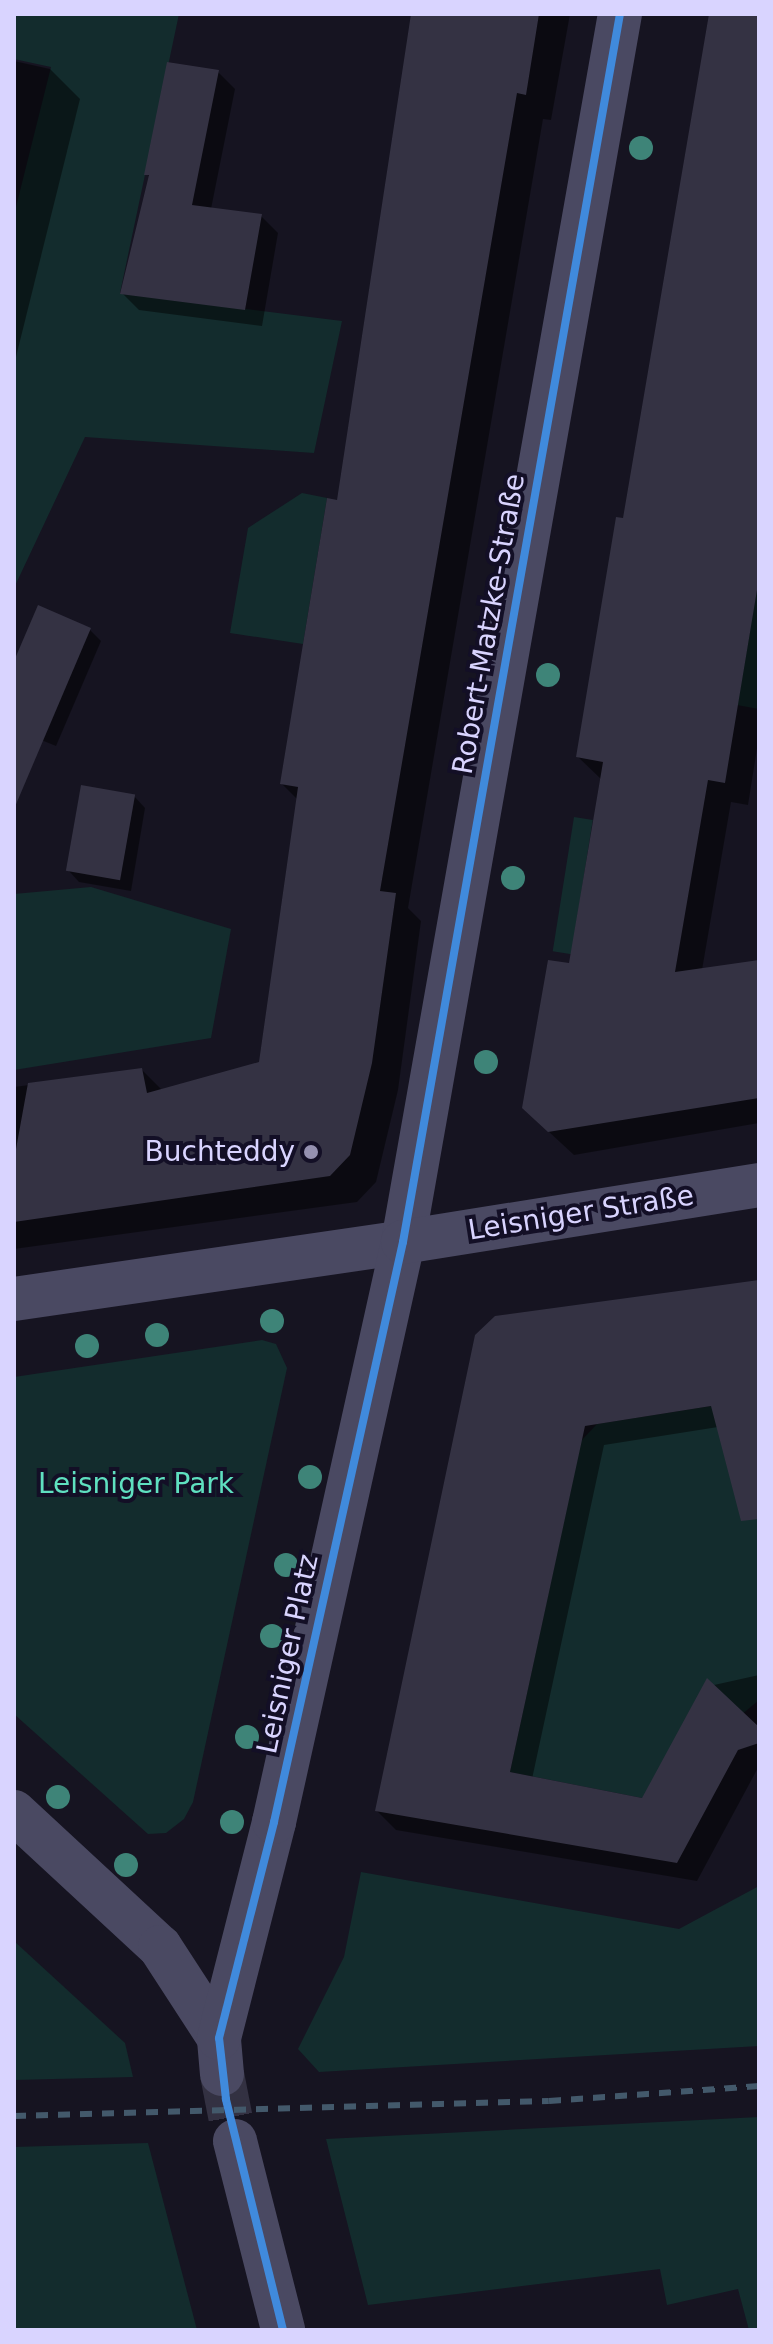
<!DOCTYPE html>
<meta charset="utf-8">
<style>
body{margin:0}
#map{position:relative;width:773px;height:2344px;overflow:hidden;background:#161421;font-family:"DejaVu Sans",sans-serif}
div>[style]{position:absolute}
.green>*{inset:0;background:#132c2d;transform-origin:0 0}
.shadow>*{inset:0;background:#0007}
.building>*{inset:0;background:#343243;transform-origin:0 0}
.tertiary-tunnel>*{height:44px;margin-top:-22px;transform-origin:0;background:repeating-linear-gradient(90deg,#333142 0 44px,transparent 0 66px)}
.minor>*{height:44px;margin:-22px;padding:0 22px;transform-origin:22px;border-radius:22px;background:#4a4962}
.tertiary>*{height:44px;margin:-22px;padding:0 22px;transform-origin:22px;border-radius:22px;background:#4a4962}
.rail>*{height:6px;margin-top:-3px;transform-origin:0;background:repeating-linear-gradient(90deg,#43596b 0 12px,transparent 0 22px)}
.cycleway>*{height:8px;margin:-4px;padding:0 4px;transform-origin:4px;border-radius:4px;background:#408adc}
.trees>*{width:24px;height:24px;margin:-12px;border-radius:50%;background:#3e8478}
.dots>*{width:22px;height:22px;translate:-50% -50%;box-sizing:border-box;border:4px solid #130f26;border-radius:50%}
span{translate:-50% -50%;white-space:nowrap;text-align:center;line-height:1.15;-webkit-text-stroke:8px #130f26;paint-order:stroke}
.street-label{font-size:28px;color:#d9d4ff}
.poi-label{font-size:28px;color:#d9d4ff}
.right{translate:-100% -50%;text-align:right}
.park-label{font-size:28px;color:#5fe0c0}
.frame{position:absolute;inset:0;border:16px solid #d9d4ff;pointer-events:none}
</style>
<div id="map">
<div class="green">
<i style="clip-path:polygon(14px 14px,179px 14px,120px 293px,342px 321px,314px 453px,85px 437px,14px 588px,14px 215px,51px 67px,14px 59px)"></i>
<i style="clip-path:polygon(302px 493px,327px 498px,303px 644px,230px 633px,248px 528px)"></i>
<i style="clip-path:polygon(759px 578px,759px 709px,737px 705px)"></i>
<i style="left:574px;top:817px;width:19px;height:136px;rotate:9deg"></i>
<i style="clip-path:polygon(91px 887px,231px 929px,211px 1038px,14px 1070px,14px 894px)"></i>
<i style="clip-path:polygon(262px 1340px,276px 1344px,287px 1368px,193px 1802px,184px 1819px,166px 1833px,148px 1834px,14px 1714px,14px 1377px)"></i>
<i style="clip-path:polygon(711px 1406px,759px 1425px,759px 1700px,642px 1798px,510px 1772px,581px 1441px,597px 1424px)"></i>
<i style="clip-path:polygon(361px 1872px,679px 1929px,759px 1886px,759px 2046px,319px 2072px,298px 2049px,344px 1957px)"></i>
<i style="clip-path:polygon(14px 1941px,125px 2043px,133px 2077px,14px 2080px)"></i>
<i style="clip-path:polygon(759px 2117px,759px 2330px,749px 2330px,738px 2289px,667px 2305px,660px 2269px,368px 2305px,326px 2139px)"></i>
<i style="clip-path:polygon(148px 2143px,197px 2330px,14px 2330px,14px 2147px)"></i>
</div>
<div class="shadow">
<i style="clip-path:polygon(415px 14px,570px 14px,551px 120px,543px 119px,408px 908px,421px 921px,398px 1090px,376px 1182px,357px 1202px,14px 1249px,14px 1087px,142px 1070px,163px 1091px,261px 1064px,298px 800px,282px 784px,339px 502px)"></i>
<i style="clip-path:polygon(711px 14px,759px 14px,759px 736px,748px 805px,731px 802px,702px 970px,759px 962px,759px 1123px,574px 1155px,548px 1131px,602px 780px,578px 757px,625px 520px)"></i>
<i style="clip-path:polygon(14px 61px,50px 69px,80px 99px,14px 365px)"></i>
<i style="clip-path:polygon(218px 72px,235px 89px,211px 209px,261px 216px,278px 233px,262px 326px,139px 310px,122px 293px,151px 178px,147px 174px)"></i>
<i style="clip-path:polygon(90px 630px,101px 641px,56px 746px,14px 729px,14px 666px)"></i>
<i style="clip-path:polygon(134px 796px,145px 808px,131px 891px,79px 882px,68px 870px)"></i>
<i style="clip-path:polygon(759px 1281px,759px 1442px,718px 1427px,604px 1445px,532px 1779px,643px 1800px,705px 1687px,759px 1675px,759px 1766px,697px 1881px,396px 1830px,377px 1811px,477px 1336px)"></i>
</div>
<div class="building">
<i style="clip-path:polygon(411px 14px,539px 14px,526px 95px,517px 93px,380px 891px,396px 893px,372px 1063px,350px 1155px,330px 1176px,14px 1222px,14px 1160px,28px 1083px,142px 1068px,147px 1093px,259px 1062px,298px 787px,280px 784px,327px 498px,337px 500px)"></i>
<i style="clip-path:polygon(709px 14px,759px 14px,759px 578px,725px 783px,708px 780px,675px 972px,759px 960px,759px 1098px,548px 1132px,522px 1108px,548px 960px,569px 963px,603px 762px,576px 757px,616px 517px,623px 518px)"></i>
<i style="clip-path:polygon(167px 62px,219px 70px,192px 205px,262px 214px,245px 310px,120px 294px,149px 175px,144px 175px)"></i>
<i style="clip-path:polygon(38px 605px,91px 628px,14px 809px,14px 661px)"></i>
<i style="left:81px;top:785px;width:55px;height:87px;rotate:10deg"></i>
<i style="clip-path:polygon(759px 1280px,759px 1519px,741px 1521px,711px 1406px,585px 1426px,510px 1772px,642px 1798px,707px 1678px,759px 1727px,759px 1743px,738px 1750px,677px 1863px,375px 1811px,475px 1335px,495px 1316px)"></i>
</div>
<div class="tertiary-tunnel">
<i style="left:222px;top:2074px;width:68px;rotate:79deg"></i>
</div>
<div class="minor">
<i style="left:14px;top:1299px;width:393px;rotate:-8.3deg"></i>
<i style="left:403px;top:1242px;width:1247px;rotate:-79.98deg"></i>
<i style="left:14px;top:1812px;width:199px;rotate:42.8deg"></i>
<i style="left:160px;top:1947px;width:108px;rotate:57deg"></i>
</div>
<div class="tertiary">
<i style="left:222px;top:2074px;width:36px;rotate:-95deg"></i>
<i style="left:219px;top:2038px;width:223px;rotate:-75.7deg"></i>
<i style="left:274px;top:1822px;width:594px;rotate:-77.46deg"></i>
<i style="left:403px;top:1242px;width:361px;rotate:-9.1deg"></i>
<i style="left:235px;top:2141px;width:195px;rotate:75.7deg"></i>
</div>
<div class="rail">
<i style="left:14px;top:2116px;width:535px;rotate:-1.61deg"></i>
<i style="left:549px;top:2101px;width:211px;rotate:-4.1deg"></i>
</div>
<div class="cycleway">
<i style="left:283px;top:2330px;width:238px;rotate:-103.9deg"></i>
<i style="left:226px;top:2099px;width:61px;rotate:-96.5deg"></i>
<i style="left:219px;top:2038px;width:223px;rotate:-75.7deg"></i>
<i style="left:274px;top:1822px;width:594px;rotate:-77.46deg"></i>
<i style="left:403px;top:1242px;width:1247px;rotate:-79.98deg"></i>
</div>
<div class="trees">
<i style="left:641px;top:148px"></i>
<i style="left:548px;top:675px"></i>
<i style="left:513px;top:878px"></i>
<i style="left:486px;top:1062px"></i>
<i style="left:272px;top:1321px"></i>
<i style="left:157px;top:1335px"></i>
<i style="left:87px;top:1346px"></i>
<i style="left:310px;top:1477px"></i>
<i style="left:286px;top:1565px"></i>
<i style="left:272px;top:1636px"></i>
<i style="left:247px;top:1737px"></i>
<i style="left:58px;top:1797px"></i>
<i style="left:232px;top:1822px"></i>
<i style="left:126px;top:1865px"></i>
</div>
<div class="dots">
<i style="left:311px;top:1152px;background:#9591b1"></i>
</div>
<div class="street-label">
<span style="left:489px;top:624px;rotate:-80deg">Robert-Matzke-Straße</span>
<span style="left:581px;top:1213px;rotate:-9deg">Leisniger Straße</span>
<span style="left:288px;top:1654px;rotate:-78deg">Leisniger Platz</span>
</div>
<div class="poi-label">
<span class="right" style="left:295px;top:1152px">Buchteddy</span>
</div>
<div class="park-label">
<span style="left:136px;top:1484px">Leisniger Park</span>
</div>
<div class="frame"></div>
</div>
